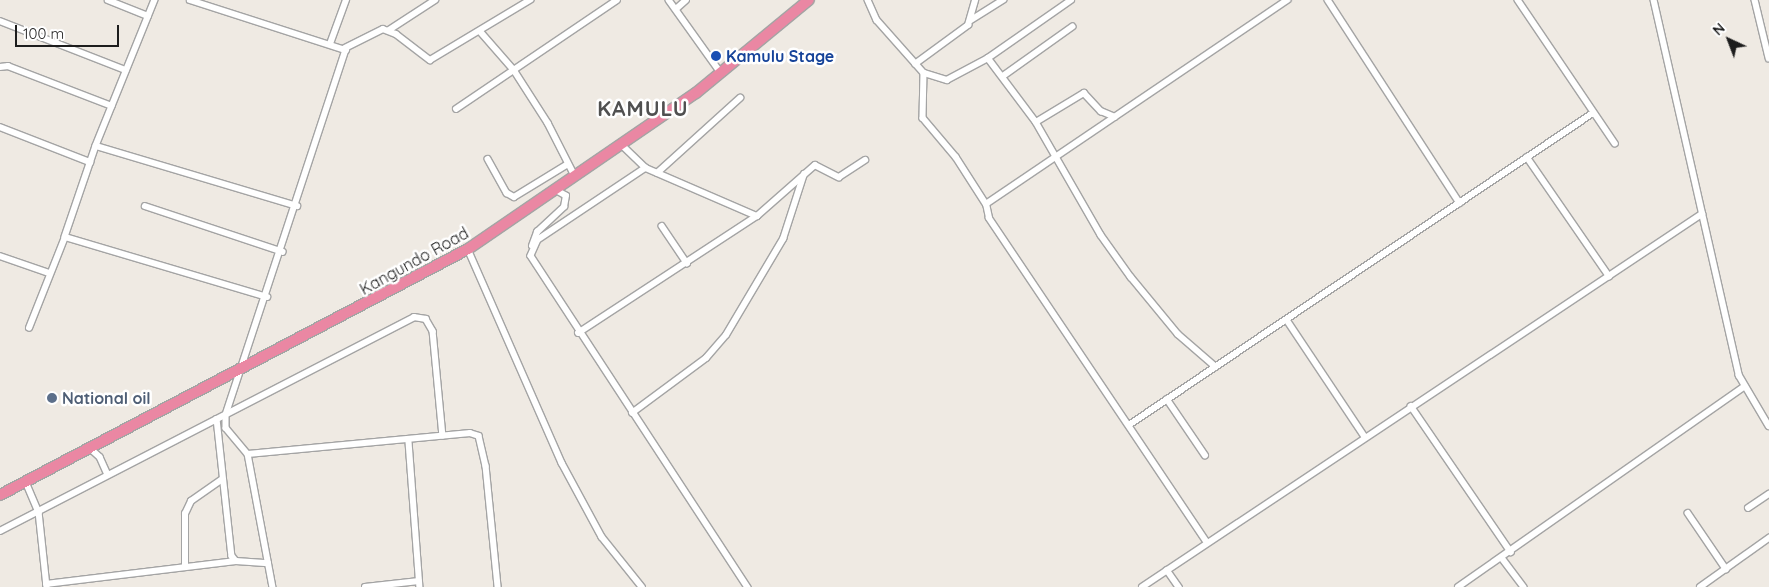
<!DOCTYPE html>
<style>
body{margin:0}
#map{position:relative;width:1769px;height:587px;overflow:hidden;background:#efeae3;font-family:Quicksand,sans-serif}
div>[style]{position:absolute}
.roads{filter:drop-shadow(1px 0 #a4a4a4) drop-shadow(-1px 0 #a4a4a4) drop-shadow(0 1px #a4a4a4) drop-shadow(0 -1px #a4a4a4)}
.street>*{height:5.5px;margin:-2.75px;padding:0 2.75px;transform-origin:2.75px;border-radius:2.75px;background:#fff}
.highway>*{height:10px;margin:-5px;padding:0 5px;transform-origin:5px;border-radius:5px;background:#ea87a3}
.dots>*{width:14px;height:14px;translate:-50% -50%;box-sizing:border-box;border:2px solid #fff;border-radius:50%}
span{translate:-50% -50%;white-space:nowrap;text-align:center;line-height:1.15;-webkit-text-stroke:5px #fff;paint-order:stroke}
.transit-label{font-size:16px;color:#164399;font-weight:700}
.left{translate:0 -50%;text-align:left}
.street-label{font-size:16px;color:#1d1d1d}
.service-label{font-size:16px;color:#4e5e75;font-weight:700}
.district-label{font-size:21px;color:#505050;font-weight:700;letter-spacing:1px}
.north{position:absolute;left:1704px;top:15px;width:50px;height:50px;-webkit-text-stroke:4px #fff;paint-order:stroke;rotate:317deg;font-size:14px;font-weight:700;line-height:20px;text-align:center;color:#1d1d1d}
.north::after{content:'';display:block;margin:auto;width:18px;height:22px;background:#1d1d1d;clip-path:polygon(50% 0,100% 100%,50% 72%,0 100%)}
.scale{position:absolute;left:15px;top:25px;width:104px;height:22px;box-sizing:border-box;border:2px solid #1d1d1d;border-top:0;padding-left:6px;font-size:15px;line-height:18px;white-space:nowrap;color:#1d1d1d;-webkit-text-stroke:4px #fff;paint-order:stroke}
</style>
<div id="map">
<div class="roads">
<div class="street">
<i style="left:108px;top:0;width:43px;rotate:21.8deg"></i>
<i style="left:155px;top:0;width:157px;rotate:112deg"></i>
<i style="left:96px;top:146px;width:96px;rotate:108.8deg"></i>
<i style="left:65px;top:237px;width:211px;rotate:16.5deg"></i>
<i style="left:190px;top:0;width:164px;rotate:17.8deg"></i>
<i style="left:346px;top:50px;width:384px;rotate:108.2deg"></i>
<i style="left:226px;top:415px;width:13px;rotate:90deg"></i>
<i style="left:226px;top:428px;width:34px;rotate:50deg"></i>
<i style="left:248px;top:454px;width:135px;rotate:79.4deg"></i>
<i style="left:669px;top:0;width:90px;rotate:54.5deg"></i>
<i style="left:868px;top:0;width:22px;rotate:66deg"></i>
<i style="left:877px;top:20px;width:71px;rotate:48.4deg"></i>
<i style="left:924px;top:73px;width:24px;rotate:17deg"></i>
<i style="left:947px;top:80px;width:47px;rotate:-28.2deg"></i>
<i style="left:988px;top:58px;width:80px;rotate:53.1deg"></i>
<i style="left:1036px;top:122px;width:130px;rotate:60.1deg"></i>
<i style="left:1101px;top:235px;width:52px;rotate:54.5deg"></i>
<i style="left:1131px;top:277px;width:74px;rotate:50.5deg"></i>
<i style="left:1178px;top:334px;width:50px;rotate:41deg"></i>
<i style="left:1328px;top:0;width:242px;rotate:57deg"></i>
<i style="left:1518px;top:0;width:173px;rotate:55.9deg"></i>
<i style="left:1654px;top:0;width:385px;rotate:77.2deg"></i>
<i style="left:1739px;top:375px;width:59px;rotate:59.5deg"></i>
<i style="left:1755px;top:0;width:60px;rotate:76.4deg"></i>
<i style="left:676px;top:9px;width:13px;rotate:-42deg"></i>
<i style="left:971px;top:20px;width:38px;rotate:-32deg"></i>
<i style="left:0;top:21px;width:135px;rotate:21.3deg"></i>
<i style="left:389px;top:30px;width:55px;rotate:-33.1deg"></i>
<i style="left:480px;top:31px;width:52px;rotate:48.9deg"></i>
<i style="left:514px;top:70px;width:63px;rotate:57.3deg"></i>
<i style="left:548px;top:123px;width:59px;rotate:63deg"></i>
<i style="left:330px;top:44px;width:47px;rotate:-70deg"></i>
<i style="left:345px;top:48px;width:42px;rotate:-26.6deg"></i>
<i style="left:383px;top:29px;width:14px;rotate:21deg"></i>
<i style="left:396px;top:34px;width:43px;rotate:37.4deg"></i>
<i style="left:430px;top:60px;width:117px;rotate:-31deg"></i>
<i style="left:988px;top:58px;width:101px;rotate:-34.9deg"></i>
<i style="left:915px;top:64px;width:66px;rotate:-36.3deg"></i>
<i style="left:968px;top:25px;width:26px;rotate:-74deg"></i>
<i style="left:0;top:67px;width:8px;rotate:-7deg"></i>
<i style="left:8px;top:66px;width:111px;rotate:21deg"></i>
<i style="left:924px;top:73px;width:45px;rotate:91.3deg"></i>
<i style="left:923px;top:118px;width:51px;rotate:49.8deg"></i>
<i style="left:956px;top:157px;width:56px;rotate:57.4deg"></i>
<i style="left:1003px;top:76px;width:85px;rotate:-35.4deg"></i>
<i style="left:456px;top:109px;width:194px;rotate:-34.1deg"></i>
<i style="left:1036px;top:122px;width:56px;rotate:-31.1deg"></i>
<i style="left:1084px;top:93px;width:25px;rotate:47deg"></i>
<i style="left:1101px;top:111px;width:15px;rotate:23deg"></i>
<i style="left:0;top:127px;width:97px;rotate:21.3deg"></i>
<i style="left:622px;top:145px;width:33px;rotate:44deg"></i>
<i style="left:646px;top:168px;width:130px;rotate:146.3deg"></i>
<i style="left:538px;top:240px;width:17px;rotate:114deg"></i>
<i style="left:531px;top:256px;width:396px;rotate:56.8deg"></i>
<i style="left:96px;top:146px;width:210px;rotate:16.6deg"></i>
<i style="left:1527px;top:157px;width:145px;rotate:55.4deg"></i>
<i style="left:488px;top:159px;width:39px;rotate:61deg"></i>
<i style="left:507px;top:193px;width:8px;rotate:30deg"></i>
<i style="left:514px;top:197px;width:63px;rotate:-31.4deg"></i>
<i style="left:646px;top:168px;width:121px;rotate:23.4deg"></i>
<i style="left:657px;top:173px;width:112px;rotate:-42.1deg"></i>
<i style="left:145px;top:206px;width:145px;rotate:18.4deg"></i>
<i style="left:662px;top:226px;width:45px;rotate:56deg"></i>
<i style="left:532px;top:246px;width:15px;rotate:-70deg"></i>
<i style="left:537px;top:232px;width:37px;rotate:-43deg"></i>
<i style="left:564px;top:207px;width:11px;rotate:-80deg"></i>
<i style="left:566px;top:196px;width:10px;rotate:-151deg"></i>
<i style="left:468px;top:249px;width:234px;rotate:66.3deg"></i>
<i style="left:562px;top:463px;width:84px;rotate:61.6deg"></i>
<i style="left:602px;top:537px;width:64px;rotate:51.3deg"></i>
<i style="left:0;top:256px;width:52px;rotate:19.1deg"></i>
<i style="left:1287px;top:320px;width:141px;rotate:56.3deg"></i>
<i style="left:29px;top:328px;width:98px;rotate:-68.4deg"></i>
<i style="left:578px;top:333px;width:214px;rotate:-33.2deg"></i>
<i style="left:757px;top:216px;width:77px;rotate:-41.3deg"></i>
<i style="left:815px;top:165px;width:27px;rotate:27deg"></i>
<i style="left:839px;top:177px;width:31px;rotate:-33deg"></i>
<i style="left:1167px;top:399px;width:68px;rotate:55.8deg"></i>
<i style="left:1411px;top:406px;width:177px;rotate:55.6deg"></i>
<i style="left:632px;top:413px;width:92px;rotate:-36.6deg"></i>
<i style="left:706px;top:358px;width:30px;rotate:-49deg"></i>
<i style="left:726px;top:335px;width:112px;rotate:-59.3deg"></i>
<i style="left:783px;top:239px;width:68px;rotate:-72.1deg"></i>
<i style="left:217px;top:419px;width:138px;rotate:83.8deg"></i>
<i style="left:232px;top:556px;width:6px;rotate:51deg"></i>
<i style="left:236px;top:561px;width:32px;rotate:4deg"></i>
<i style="left:1129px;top:425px;width:559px;rotate:-33.92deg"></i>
<i style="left:409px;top:442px;width:145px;rotate:85.7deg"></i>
<i style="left:90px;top:448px;width:13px;rotate:42deg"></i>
<i style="left:100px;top:457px;width:17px;rotate:66deg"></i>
<i style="left:248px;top:454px;width:223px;rotate:-5.4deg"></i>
<i style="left:470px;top:433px;width:9px;rotate:18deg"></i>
<i style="left:479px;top:436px;width:31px;rotate:77deg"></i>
<i style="left:486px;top:466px;width:122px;rotate:84.3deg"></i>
<i style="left:26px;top:482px;width:33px;rotate:67deg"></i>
<i style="left:39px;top:512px;width:75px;rotate:83.9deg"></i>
<i style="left:1748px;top:508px;width:25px;rotate:-34deg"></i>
<i style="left:1688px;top:513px;width:68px;rotate:55.8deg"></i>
<i style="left:0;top:531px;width:466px;rotate:-27.3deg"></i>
<i style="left:414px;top:317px;width:12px;rotate:9deg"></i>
<i style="left:426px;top:319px;width:14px;rotate:60deg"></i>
<i style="left:433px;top:331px;width:105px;rotate:84.6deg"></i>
<i style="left:1207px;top:543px;width:391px;rotate:-123.9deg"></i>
<i style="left:989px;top:218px;width:14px;rotate:-102deg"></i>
<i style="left:986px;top:204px;width:364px;rotate:-34.1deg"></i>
<i style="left:1502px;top:558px;width:36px;rotate:53deg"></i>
<i style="left:185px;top:566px;width:52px;rotate:-90deg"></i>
<i style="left:185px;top:514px;width:14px;rotate:-65deg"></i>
<i style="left:191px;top:501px;width:37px;rotate:-35deg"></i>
<i style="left:1167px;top:570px;width:21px;rotate:55deg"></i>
<i style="left:46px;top:584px;width:191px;rotate:-6.9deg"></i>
<i style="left:365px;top:587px;width:54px;rotate:-6.3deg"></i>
<i style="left:1142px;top:587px;width:673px;rotate:-33.67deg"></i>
<i style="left:1458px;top:587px;width:349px;rotate:-35deg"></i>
<i style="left:1700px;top:587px;width:85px;rotate:-35.4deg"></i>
</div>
<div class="highway">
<i style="left:0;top:495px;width:529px;rotate:-27.73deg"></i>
<i style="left:468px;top:249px;width:276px;rotate:-34.4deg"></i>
<i style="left:696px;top:93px;width:146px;rotate:-39.5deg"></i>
</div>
</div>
<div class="dots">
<i style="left:716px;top:56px;background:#1a4fb4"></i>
<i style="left:52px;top:398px;background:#5c6f8a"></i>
</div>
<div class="transit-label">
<span class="left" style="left:726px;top:56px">Kamulu Stage</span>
</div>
<div class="street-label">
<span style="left:414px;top:261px;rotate:-29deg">Kangundo Road</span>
</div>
<div class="service-label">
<span class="left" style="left:62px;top:398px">National oil</span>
</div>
<div class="district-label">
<span style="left:643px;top:108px">KAMULU</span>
</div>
<div class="north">N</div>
<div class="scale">100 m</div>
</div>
